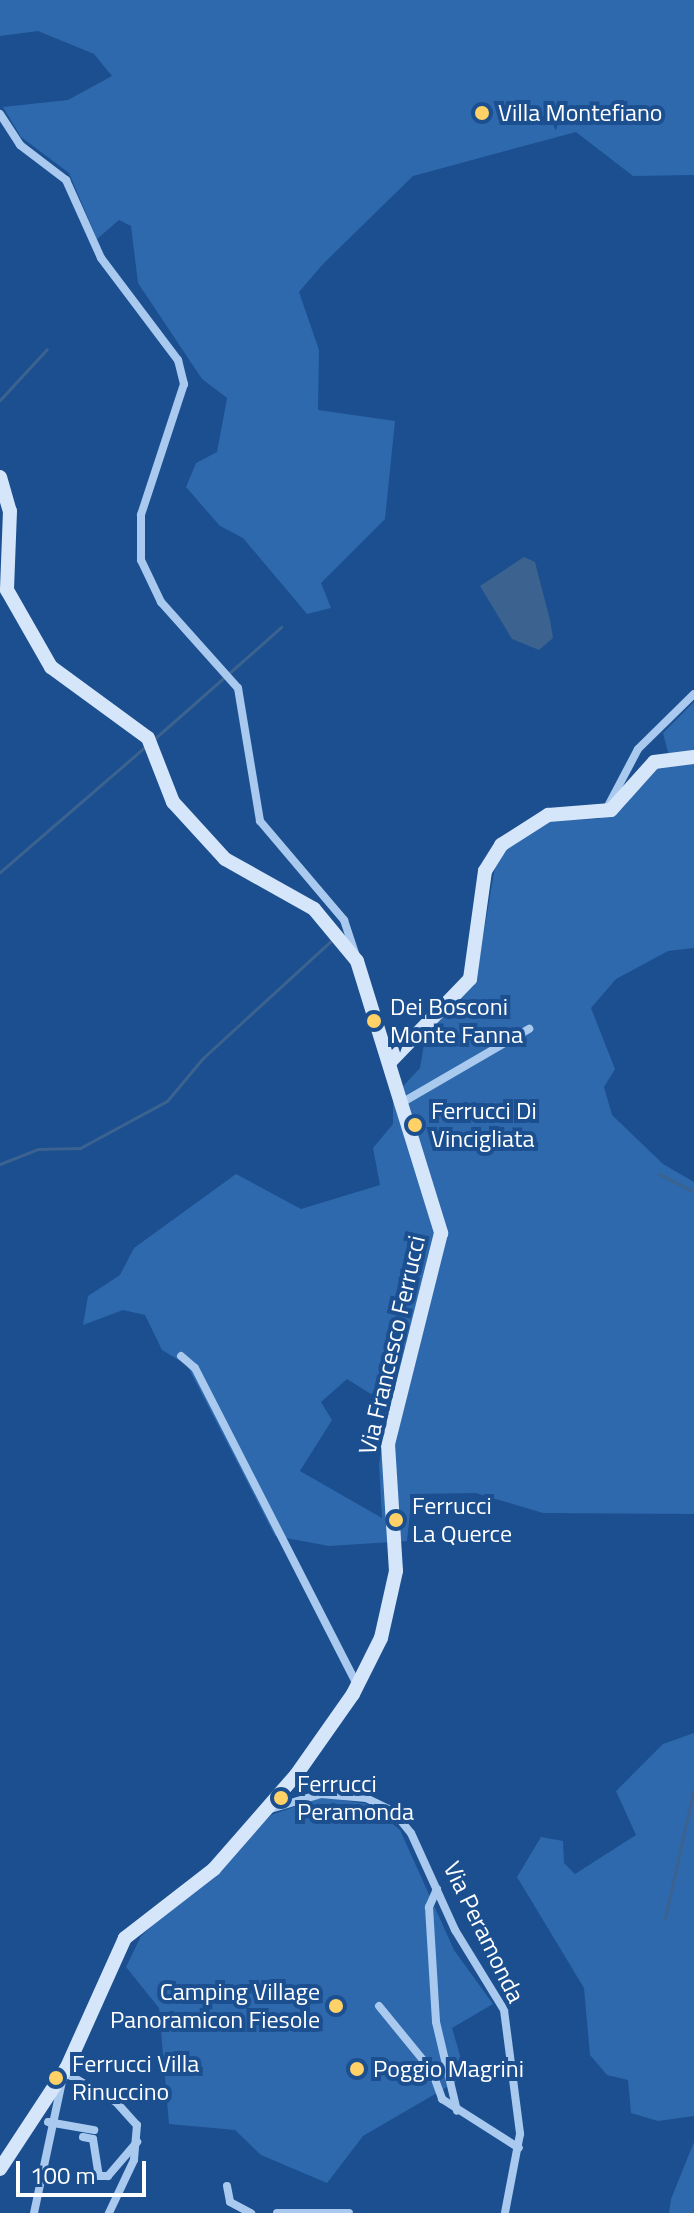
<!DOCTYPE html>
<style>
body{margin:0}
#map{position:relative;width:694px;height:2213px;overflow:hidden;background:#1b4f8f;font-family:"Titillium Web",sans-serif}
div>[style]{position:absolute}
.green>*{inset:0;background:#2e69ad}
.water>*{inset:0;background:#3c6290}
.stream>*{height:3px;margin:-1.5px;padding:0 1.5px;transform-origin:1.5px;border-radius:1.5px;background:#3c6290}
.street>*{height:8px;margin:-4px;padding:0 4px;transform-origin:4px;border-radius:4px;background:#a9c9ee}
.secondary>*{height:14px;margin:-7px;padding:0 7px;transform-origin:7px;border-radius:7px;background:#d6e6fa}
.dots>*{width:22px;height:22px;translate:-50% -50%;box-sizing:border-box;border:4px solid #1b4f8f;border-radius:50%}
span{translate:-50% -50%;white-space:nowrap;text-align:center;line-height:1.15;-webkit-text-stroke:8px #1b4f8f;paint-order:stroke}
.poi-label{font-size:24px;color:#fff}
.left{translate:0 -50%;text-align:left}
.right{translate:-100% -50%;text-align:right}
.street-label{font-size:24px;color:#fff}
.scale{position:absolute;left:16px;top:2161px;width:130px;height:36px;box-sizing:border-box;border:4px solid #fff;border-top:0;padding-left:10px;font-size:24px;line-height:28px;white-space:nowrap;color:#fff;-webkit-text-stroke:6px #1b4f8f;paint-order:stroke}
</style>
<div id="map">
<div class="green">
<i style="clip-path:polygon(0 0,694px 0,694px 175px,633px 176px,576px 132px,413px 176px,323px 264px,299px 292px,319px 350px,318px 410px,395px 421px,385px 519px,321px 583px,331px 608px,307px 614px,243px 538px,220px 526px,186px 487px,196px 463px,217px 452px,227px 398px,202px 379px,138px 283px,131px 226px,119px 220px,97px 239px,69px 173px,21px 137px,3px 107px,68px 100px,112px 76px,94px 54px,38px 31px,0 36px)"></i>
<i style="clip-path:polygon(evenodd,694px 702px,694px 948px,668px 951px,616px 979px,591px 1008px,615px 1069px,604px 1087px,612px 1115px,663px 1164px,694px 1182px,694px 1514px,543px 1513px,476px 1493px,412px 1494px,407px 1541px,329px 1546px,275px 1536px,187px 1365px,162px 1350px,145px 1315px,123px 1310px,83px 1325px,88px 1296px,120px 1275px,134px 1248px,236px 1174px,301px 1209px,380px 1185px,373px 1148px,393px 1124px,393px 1097px,420px 1068px,425px 1038px,479px 961px,497px 855px,542px 821px,598px 819px,622px 809px,654px 767px,670px 760px,663px 733px,694px 702px,347px 1379px,390px 1406px,379px 1464px,382px 1518px,300px 1471px,332px 1420px,321px 1402px,347px 1379px)"></i>
<i style="clip-path:polygon(694px 1733px,694px 2116px,658px 2121px,631px 2113px,628px 2080px,607px 2075px,590px 2055px,584px 1988px,517px 1877px,541px 1837px,563px 1841px,564px 1863px,575px 1874px,636px 1835px,616px 1791px,663px 1744px)"></i>
<i style="clip-path:polygon(323px 1797px,368px 1804px,400px 1830px,454px 1950px,493px 2004px,452px 2028px,466px 2076px,363px 2136px,327px 2183px,261px 2155px,235px 2130px,169px 2124px,159px 2008px,126px 1967px,141px 1936px,271px 1815px)"></i>
<i style="clip-path:polygon(694px 2142px,694px 2213px,669px 2213px,671px 2199px)"></i>
</div>
<div class="water">
<i style="clip-path:polygon(524px 557px,535px 562px,550px 620px,553px 638px,539px 650px,512px 639px,480px 586px)"></i>
</div>
<div class="stream">
<i style="left:0;top:400px;width:69px;rotate:-47.3deg"></i>
<i style="left:153px;top:740px;width:171px;rotate:-41.4deg"></i>
<i style="left:0;top:872px;width:194px;rotate:-40.8deg"></i>
<i style="left:0;top:1164px;width:41px;rotate:-21.5deg"></i>
<i style="left:38px;top:1149px;width:42px;rotate:-1.4deg"></i>
<i style="left:80px;top:1148px;width:99px;rotate:-28.4deg"></i>
<i style="left:167px;top:1101px;width:56px;rotate:-50.1deg"></i>
<i style="left:203px;top:1058px;width:175px;rotate:-42.5deg"></i>
<i style="left:659px;top:1174px;width:39px;rotate:27deg"></i>
<i style="left:665px;top:1918px;width:133px;rotate:-77.4deg"></i>
</div>
<div class="street">
<i style="left:0;top:114px;width:37px;rotate:57deg"></i>
<i style="left:20px;top:145px;width:58px;rotate:37.3deg"></i>
<i style="left:66px;top:180px;width:85px;rotate:65.8deg"></i>
<i style="left:101px;top:258px;width:128px;rotate:53deg"></i>
<i style="left:178px;top:360px;width:25px;rotate:76deg"></i>
<i style="left:184px;top:384px;width:138px;rotate:108.2deg"></i>
<i style="left:141px;top:515px;width:45px;rotate:90deg"></i>
<i style="left:141px;top:560px;width:47px;rotate:64.5deg"></i>
<i style="left:161px;top:602px;width:115px;rotate:48.2deg"></i>
<i style="left:238px;top:688px;width:135px;rotate:80.6deg"></i>
<i style="left:260px;top:821px;width:130px;rotate:49.7deg"></i>
<i style="left:344px;top:920px;width:41px;rotate:71.6deg"></i>
<i style="left:608px;top:806px;width:64px;rotate:-62.2deg"></i>
<i style="left:638px;top:749px;width:78px;rotate:-44.5deg"></i>
<i style="left:403px;top:1102px;width:146px;rotate:-30.1deg"></i>
<i style="left:181px;top:1356px;width:18px;rotate:41deg"></i>
<i style="left:195px;top:1368px;width:356px;rotate:62.9deg"></i>
<i style="left:267px;top:1810px;width:56px;rotate:-16.5deg"></i>
<i style="left:321px;top:1794px;width:45px;rotate:5.1deg"></i>
<i style="left:366px;top:1798px;width:30px;rotate:26deg"></i>
<i style="left:393px;top:1811px;width:28px;rotate:51deg"></i>
<i style="left:411px;top:1833px;width:107px;rotate:65.6deg"></i>
<i style="left:455px;top:1930px;width:94px;rotate:58.5deg"></i>
<i style="left:504px;top:2010px;width:125px;rotate:82.6deg"></i>
<i style="left:520px;top:2134px;width:80px;rotate:100.8deg"></i>
<i style="left:437px;top:1889px;width:20px;rotate:114deg"></i>
<i style="left:429px;top:1907px;width:115px;rotate:86.5deg"></i>
<i style="left:436px;top:2022px;width:91px;rotate:76.7deg"></i>
<i style="left:379px;top:2006px;width:84px;rotate:50.8deg"></i>
<i style="left:432px;top:2071px;width:30px;rotate:70deg"></i>
<i style="left:442px;top:2099px;width:91px;rotate:32.5deg"></i>
<i style="left:48px;top:2122px;width:47px;rotate:9.9deg"></i>
<i style="left:83px;top:2137px;width:10px;rotate:11deg"></i>
<i style="left:93px;top:2139px;width:37px;rotate:81deg"></i>
<i style="left:99px;top:2176px;width:9px"></i>
<i style="left:108px;top:2176px;width:45px;rotate:-49.5deg"></i>
<i style="left:227px;top:2186px;width:16px;rotate:79deg"></i>
<i style="left:230px;top:2202px;width:24px;rotate:28deg"></i>
<i style="left:34px;top:2213px;width:144px;rotate:-78deg"></i>
<i style="left:64px;top:2072px;width:60px;rotate:30deg"></i>
<i style="left:116px;top:2102px;width:31px;rotate:48deg"></i>
<i style="left:137px;top:2125px;width:35px;rotate:95deg"></i>
<i style="left:134px;top:2160px;width:59px;rotate:115.3deg"></i>
<i style="left:277px;top:2213px;width:72px"></i>
</div>
<div class="secondary">
<i style="left:0;top:477px;width:35px;rotate:74deg"></i>
<i style="left:10px;top:511px;width:79px;rotate:92.2deg"></i>
<i style="left:7px;top:590px;width:89px;rotate:60.3deg"></i>
<i style="left:51px;top:667px;width:120px;rotate:36.2deg"></i>
<i style="left:148px;top:738px;width:69px;rotate:68.7deg"></i>
<i style="left:173px;top:802px;width:77px;rotate:47.6deg"></i>
<i style="left:225px;top:859px;width:102px;rotate:29.3deg"></i>
<i style="left:314px;top:909px;width:67px;rotate:50.4deg"></i>
<i style="left:357px;top:961px;width:285px;rotate:72.8deg"></i>
<i style="left:441px;top:1233px;width:218px;rotate:104.1deg"></i>
<i style="left:388px;top:1444px;width:127px;rotate:86.4deg"></i>
<i style="left:396px;top:1571px;width:69px;rotate:102.6deg"></i>
<i style="left:381px;top:1638px;width:63px;rotate:116.6deg"></i>
<i style="left:353px;top:1694px;width:99px;rotate:125.1deg"></i>
<i style="left:296px;top:1775px;width:125px;rotate:131.1deg"></i>
<i style="left:214px;top:1869px;width:113px;rotate:142.2deg"></i>
<i style="left:125px;top:1938px;width:141px;rotate:114.2deg"></i>
<i style="left:67px;top:2067px;width:122px;rotate:123.3deg"></i>
<i style="left:391px;top:1061px;width:114px;rotate:-46.1deg"></i>
<i style="left:470px;top:979px;width:109px;rotate:-82.1deg"></i>
<i style="left:485px;top:871px;width:31px;rotate:-58deg"></i>
<i style="left:501px;top:845px;width:56px;rotate:-32.6deg"></i>
<i style="left:548px;top:815px;width:63px;rotate:-4.5deg"></i>
<i style="left:611px;top:810px;width:64px;rotate:-48.1deg"></i>
<i style="left:654px;top:762px;width:40px;rotate:-7.1deg"></i>
</div>
<div class="dots">
<i style="left:482px;top:113px;background:#ffd166"></i>
<i style="left:374px;top:1021px;background:#ffd166"></i>
<i style="left:415px;top:1125px;background:#ffd166"></i>
<i style="left:396px;top:1520px;background:#ffd166"></i>
<i style="left:281px;top:1798px;background:#ffd166"></i>
<i style="left:336px;top:2006px;background:#ffd166"></i>
<i style="left:357px;top:2069px;background:#ffd166"></i>
<i style="left:56px;top:2078px;background:#ffd166"></i>
</div>
<div class="poi-label">
<span class="left" style="left:498px;top:113px">Villa Montefiano</span>
<span class="left" style="left:390px;top:1021px">Dei Bosconi<br>Monte Fanna</span>
<span class="left" style="left:431px;top:1125px">Ferrucci Di<br>Vincigliata</span>
<span class="left" style="left:412px;top:1520px">Ferrucci<br>La Querce</span>
<span class="left" style="left:297px;top:1798px">Ferrucci<br>Peramonda</span>
<span class="right" style="left:320px;top:2006px">Camping Village<br>Panoramicon Fiesole</span>
<span class="left" style="left:72px;top:2078px">Ferrucci Villa<br>Rinuccino</span>
<span class="left" style="left:373px;top:2069px">Poggio Magrini</span>
</div>
<div class="street-label">
<span style="left:392px;top:1345px;rotate:-77deg">Via Francesco Ferrucci</span>
<span style="left:484px;top:1932px;rotate:64deg">Via Peramonda</span>
</div>
<div class="scale">100 m</div>
</div>
